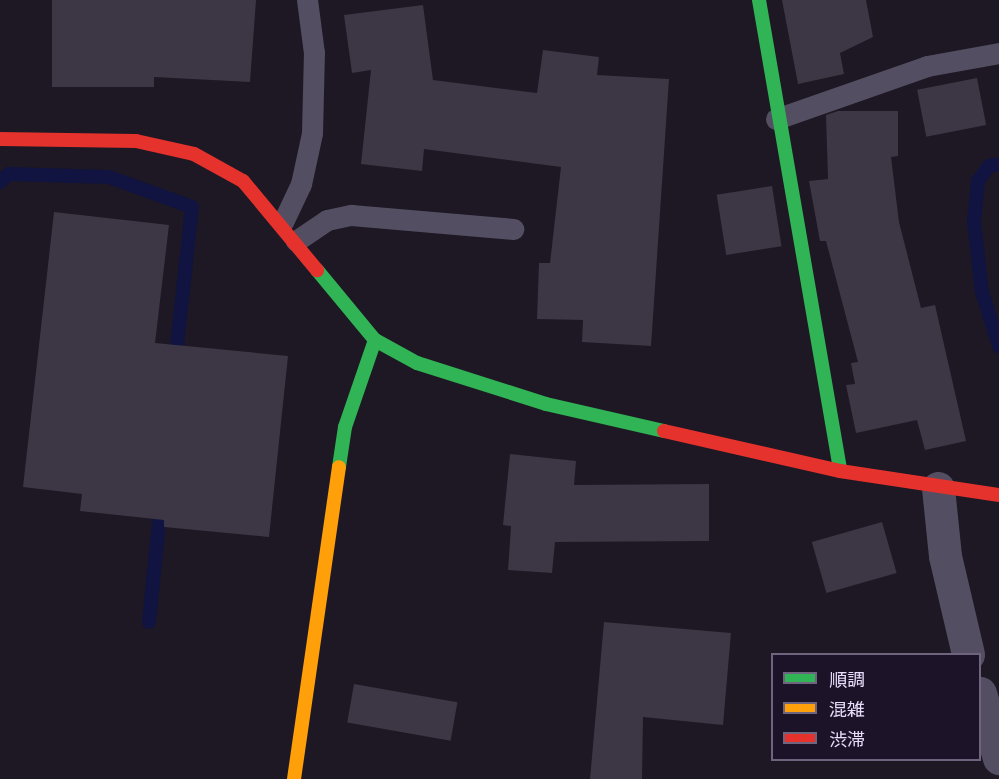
<!DOCTYPE html>
<meta charset="utf-8">
<style>
body{margin:0}
#map{position:relative;width:999px;height:779px;overflow:hidden;background:#1d1823;font-family:"Alegreya Sans","Noto Sans JP",sans-serif}
div>[style]{position:absolute}
.stream>*{height:14px;margin:-7px;padding:0 7px;transform-origin:7px;border-radius:7px;background:#111440}
.building>*{inset:0;background:#3d3644;transform-origin:0 0}
.lane>*{height:21px;margin:-10.5px;padding:0 10.5px;transform-origin:10.5px;border-radius:10.5px;background:#544e62}
.street>*{height:33px;margin:-16.5px;padding:0 16.5px;transform-origin:16.5px;border-radius:16.5px;background:#544e62}
.fast>*{height:14px;margin:-7px;padding:0 7px;transform-origin:7px;border-radius:7px;background:#30b455}
.slow>*{height:14px;margin:-7px;padding:0 7px;transform-origin:7px;border-radius:7px;background:#ff9f0a}
.jam>*{height:14px;margin:-7px;padding:0 7px;transform-origin:7px;border-radius:7px;background:#e5322d}
span{translate:-50% -50%;white-space:nowrap;text-align:center;line-height:1.15;-webkit-text-stroke:4.5px #1c1328;paint-order:stroke}
.legend{position:absolute;left:771px;top:653px;width:210px;height:108px;box-sizing:border-box;background:#1c1328;border:2px solid #6e647d;margin:0;padding:8px 10px;list-style:none;font-size:18px;color:#e9ddfc}
.legend li{display:flex;align-items:center;gap:12px;height:30px}
.legend b{width:30px;border:2px solid #6e647d}
</style>
<div id="map">
<div class="stream">
<i style="left:999px;top:164px;width:10px;rotate:169deg"></i>
<i style="left:989px;top:166px;width:19px;rotate:126deg"></i>
<i style="left:978px;top:181px;width:41px;rotate:95.6deg"></i>
<i style="left:974px;top:222px;width:70px;rotate:83.5deg"></i>
<i style="left:982px;top:292px;width:57px;rotate:72.5deg"></i>
<i style="left:0;top:182px;width:12px;rotate:-42deg"></i>
<i style="left:9px;top:174px;width:100px;rotate:1.7deg"></i>
<i style="left:109px;top:177px;width:88px;rotate:19.9deg"></i>
<i style="left:192px;top:207px;width:158px;rotate:96.2deg"></i>
<i style="left:149px;top:622px;width:121px;rotate:-84.3deg"></i>
</div>
<div class="building">
<i style="clip-path:polygon(52px 0,256px 0,250px 82px,154px 77px,154px 87px,52px 87px)"></i>
<i style="clip-path:polygon(782px 0,866px 0,873px 37px,840px 53px,844px 74px,798px 84px)"></i>
<i style="clip-path:polygon(423px 5px,433px 80px,537px 93px,543px 50px,599px 57px,597px 75px,669px 79px,651px 346px,582px 342px,583px 320px,537px 319px,539px 263px,550px 263px,561px 167px,424px 149px,422px 171px,361px 164px,371px 70px,352px 73px,344px 15px)"></i>
<i style="left:977px;top:78px;width:48px;height:61px;rotate:79deg"></i>
<i style="clip-path:polygon(838px 111px,898px 111px,898px 156px,891px 157px,899px 222px,921px 308px,935px 305px,966px 441px,925px 450px,917px 420px,856px 433px,846px 385px,855px 384px,851px 363px,858px 362px,826px 241px,820px 241px,809px 181px,828px 179px,826px 115px)"></i>
<i style="left:772px;top:186px;width:61px;height:56px;rotate:81deg"></i>
<i style="clip-path:polygon(54px 212px,169px 225px,155px 343px,288px 356px,269px 537px,164px 527px,164px 520px,80px 511px,82px 494px,23px 487px)"></i>
<i style="clip-path:polygon(510px 454px,576px 461px,574px 485px,709px 484px,709px 541px,555px 542px,552px 573px,508px 570px,511px 526px,503px 525px)"></i>
<i style="left:882px;top:522px;width:53px;height:73px;rotate:74deg"></i>
<i style="clip-path:polygon(604px 622px,731px 633px,723px 725px,643px 717px,642px 779px,590px 779px)"></i>
<i style="left:354px;top:684px;width:105px;height:39px;rotate:10deg"></i>
</div>
<div class="lane">
<i style="left:776px;top:119px;width:160px;rotate:-19.3deg"></i>
<i style="left:927px;top:66px;width:73px;rotate:-10.2deg"></i>
<i style="left:283px;top:222px;width:42px;rotate:-64.7deg"></i>
<i style="left:301px;top:184px;width:52px;rotate:-77.8deg"></i>
<i style="left:312px;top:133px;width:80px;rotate:-88.6deg"></i>
<i style="left:314px;top:53px;width:53px;rotate:-97.5deg"></i>
<i style="left:296px;top:241px;width:37px;rotate:-34deg"></i>
<i style="left:327px;top:220px;width:25px;rotate:-12deg"></i>
<i style="left:351px;top:215px;width:163px;rotate:4.9deg"></i>
</div>
<div class="street">
<i style="left:938px;top:488px;width:68px;rotate:84.1deg"></i>
<i style="left:945px;top:556px;width:101px;rotate:76.8deg"></i>
<i style="left:980px;top:693px;width:68px;rotate:73.7deg"></i>
</div>
<div class="fast">
<i style="left:759px;top:0;width:478px;rotate:80.2deg"></i>
<i style="left:317px;top:270px;width:91px;rotate:50.4deg"></i>
<i style="left:375px;top:340px;width:48px;rotate:28.7deg"></i>
<i style="left:417px;top:363px;width:135px;rotate:17.6deg"></i>
<i style="left:546px;top:404px;width:121px;rotate:12.9deg"></i>
<i style="left:339px;top:467px;width:40px;rotate:-81.5deg"></i>
<i style="left:345px;top:427px;width:92px;rotate:-71deg"></i>
</div>
<div class="slow">
<i style="left:294px;top:779px;width:315px;rotate:-81.8deg"></i>
</div>
<div class="jam">
<i style="left:0;top:139px;width:136px;rotate:0.8deg"></i>
<i style="left:136px;top:141px;width:59px;rotate:12.6deg"></i>
<i style="left:194px;top:154px;width:56px;rotate:28.9deg"></i>
<i style="left:243px;top:181px;width:116px;rotate:50.3deg"></i>
<i style="left:664px;top:431px;width:180px;rotate:12.8deg"></i>
<i style="left:840px;top:471px;width:161px;rotate:8.6deg"></i>
</div>
<ul class="legend">
<li><b style="height:8px;background:#30b455"></b>順調</li>
<li><b style="height:8px;background:#ff9f0a"></b>混雑</li>
<li><b style="height:8px;background:#e5322d"></b>渋滞</li>
</ul>
</div>
